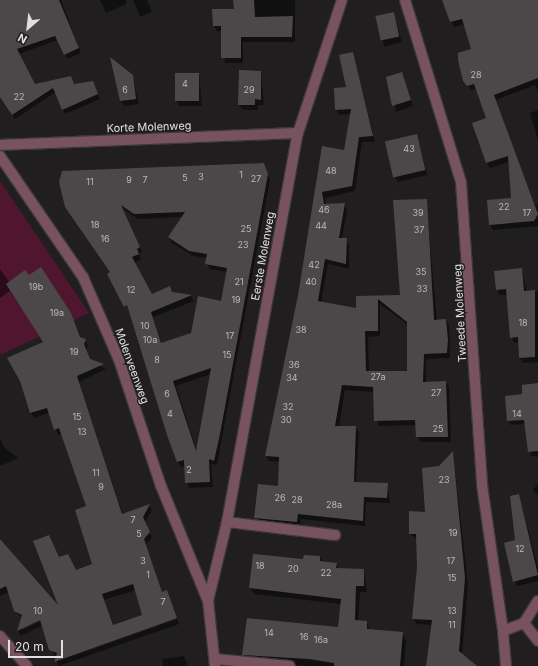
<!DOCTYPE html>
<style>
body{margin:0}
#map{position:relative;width:538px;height:666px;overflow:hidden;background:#211e1f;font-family:Inter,sans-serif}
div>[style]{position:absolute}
.green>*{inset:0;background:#51162f}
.shadow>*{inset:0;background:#0007;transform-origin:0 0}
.building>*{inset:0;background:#4c4849;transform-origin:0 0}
.roads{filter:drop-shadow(1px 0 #3c393a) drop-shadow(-1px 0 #3c393a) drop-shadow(0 1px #3c393a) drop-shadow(0 -1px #3c393a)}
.street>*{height:10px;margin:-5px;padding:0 5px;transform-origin:5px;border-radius:5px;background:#79525f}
span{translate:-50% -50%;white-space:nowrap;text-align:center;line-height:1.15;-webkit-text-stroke:3px #211e1f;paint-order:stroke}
.number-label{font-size:9px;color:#bcb9ba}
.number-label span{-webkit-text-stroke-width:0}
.street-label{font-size:11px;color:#e1dfe0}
.north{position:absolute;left:8px;top:8px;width:40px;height:40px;-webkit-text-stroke:3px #211e1f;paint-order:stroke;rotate:208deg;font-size:11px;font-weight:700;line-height:16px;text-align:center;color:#e1dfe0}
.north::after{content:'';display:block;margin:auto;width:14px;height:18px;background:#e1dfe0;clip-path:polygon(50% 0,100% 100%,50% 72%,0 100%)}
.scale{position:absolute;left:8px;top:640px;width:55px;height:18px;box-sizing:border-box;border:2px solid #e1dfe0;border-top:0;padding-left:5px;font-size:12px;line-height:14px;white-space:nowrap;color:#e1dfe0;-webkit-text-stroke:3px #211e1f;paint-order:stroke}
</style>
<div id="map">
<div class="green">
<i style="clip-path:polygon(0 181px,89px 313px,0 355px)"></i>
</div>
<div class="shadow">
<i style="clip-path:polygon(61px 0,81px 53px,67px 59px,58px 40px,19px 54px,35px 85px,71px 77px,74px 85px,95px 87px,100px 99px,65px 114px,56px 92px,15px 119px,0 96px,0 1px)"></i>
<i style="clip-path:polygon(100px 0,126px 0,126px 4px,106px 13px)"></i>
<i style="clip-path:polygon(133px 0,147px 0,152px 12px,140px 17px)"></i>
<i style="clip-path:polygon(234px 0,295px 0,295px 42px,243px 42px,243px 63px,225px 63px,222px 31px,217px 31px,214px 26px,235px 10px)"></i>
<i style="clip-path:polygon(442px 0,538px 0,538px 91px,535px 85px,496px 100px,535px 205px,538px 204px,538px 226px,493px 230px,490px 225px,488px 201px,512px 199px,509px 162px,490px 168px,487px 163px,474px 123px,487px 119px,477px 89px,471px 90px,464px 80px,472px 50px,465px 24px,454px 27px)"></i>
<i style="left:394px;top:13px;width:30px;height:18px;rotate:75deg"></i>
<i style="clip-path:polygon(evenodd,353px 53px,375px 142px,362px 142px,355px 191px,325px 198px,326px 205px,344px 204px,347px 210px,342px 239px,349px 244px,349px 269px,328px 264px,321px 303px,357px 309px,357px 297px,401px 296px,426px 200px,437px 320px,446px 320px,449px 325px,450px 347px,450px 358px,426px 359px,426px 382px,446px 382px,449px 387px,451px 442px,420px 442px,416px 425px,378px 426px,374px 392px,345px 390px,339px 427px,355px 427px,359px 432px,356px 483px,387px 484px,390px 503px,366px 502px,365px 526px,301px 519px,300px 527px,259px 523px,255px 517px,279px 487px,280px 462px,269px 461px,266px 456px,298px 295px,323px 147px,344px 151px,351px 114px,339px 115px,336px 109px,347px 88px,353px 53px,380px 304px,408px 325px,408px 372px,369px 372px,368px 337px,380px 336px,380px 304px)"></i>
<i style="clip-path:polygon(261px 72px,264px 105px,258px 105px,258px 110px,243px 110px,239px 105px)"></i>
<i style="clip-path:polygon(402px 73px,413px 106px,396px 112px,388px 77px)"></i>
<i style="clip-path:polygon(199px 74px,202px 106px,179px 106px,176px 100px)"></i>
<i style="clip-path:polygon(132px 75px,139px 104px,124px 106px,121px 101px)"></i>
<i style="clip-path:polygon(538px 110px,538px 141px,530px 113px)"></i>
<i style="clip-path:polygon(417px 135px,427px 175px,398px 182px,395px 176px)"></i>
<i style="clip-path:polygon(evenodd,264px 164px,270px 180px,217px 465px,211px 464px,213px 487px,189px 488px,185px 466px,181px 467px,178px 462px,169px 438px,129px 310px,111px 273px,70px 212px,264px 164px,122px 208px,138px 219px,183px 217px,169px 237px,172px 243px,193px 256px,207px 258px,209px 269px,227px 272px,222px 302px,192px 334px,162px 344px,153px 317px,194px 301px,191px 296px,173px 293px,170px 287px,152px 295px,134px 263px,141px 259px,139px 254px,142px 252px,122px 208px,264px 164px,211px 374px,197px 452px,176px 386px,211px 374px)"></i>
<i style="clip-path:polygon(evenodd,0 269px,10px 283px,73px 319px,81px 338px,88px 345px,86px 350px,90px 360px,106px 369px,79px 382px,123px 515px,149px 506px,152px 510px,145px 523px,152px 538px,146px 544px,162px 593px,167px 591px,177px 617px,59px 661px,177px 619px,179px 624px,59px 666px,43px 625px,21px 636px,18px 631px,22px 618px,15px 611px,9px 592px,0 596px,0 540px,61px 609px,49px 536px,59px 558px,76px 571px,93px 564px,87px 507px,62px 434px,58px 435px,49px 413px,34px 418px,31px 413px,21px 381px,44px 342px,10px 291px,0 298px,0 269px,136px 590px,144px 616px,114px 626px,104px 600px,136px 590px,0 269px,44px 617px,45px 619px,22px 630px,22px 628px,44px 617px)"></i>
<i style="clip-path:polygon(522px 270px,527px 293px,538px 291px,538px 362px,523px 363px,520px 358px,519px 342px,514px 343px,511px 337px,508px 295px,500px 295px,497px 290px,495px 272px)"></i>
<i style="clip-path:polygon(538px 384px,538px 457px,531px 456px,526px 424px,511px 425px,508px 421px,523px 395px)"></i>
<i style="clip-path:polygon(0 438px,4px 447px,18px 458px,0 466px)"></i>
<i style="clip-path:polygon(453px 452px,468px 584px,462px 655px,467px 666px,427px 666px,432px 625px,417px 624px,413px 619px,418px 567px,417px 539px,410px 534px,426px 513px,440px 467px)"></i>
<i style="clip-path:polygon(538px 483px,538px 496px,533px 490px)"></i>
<i style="clip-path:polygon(519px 495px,538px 567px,538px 581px,517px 586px,514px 581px)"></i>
<i style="clip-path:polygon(254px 555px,304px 560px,320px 557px,323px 562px,336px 564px,339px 569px,364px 570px,367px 592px,360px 592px,358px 621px,367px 622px,370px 631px,402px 633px,406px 640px,404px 666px,307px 666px,247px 661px,243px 655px,339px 628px,341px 604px,254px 594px,250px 588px)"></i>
<i style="clip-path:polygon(184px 656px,188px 666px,163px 666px,162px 659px)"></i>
</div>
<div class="building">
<i style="clip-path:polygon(0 0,59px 0,79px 48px,64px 55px,55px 36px,17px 49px,35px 84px,71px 76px,74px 84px,93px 81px,98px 94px,62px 110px,53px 88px,12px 115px,0 97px)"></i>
<i style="clip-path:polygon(233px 0,254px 0,255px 17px,293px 16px,292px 37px,241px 37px,241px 58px,221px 58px,221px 26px,213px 26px,212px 9px,234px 9px)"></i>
<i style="clip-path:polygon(442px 0,538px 0,538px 78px,494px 95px,538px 214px,534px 221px,489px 225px,487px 200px,511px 198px,508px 156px,486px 163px,472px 123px,486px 118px,474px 84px,467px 86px,463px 81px,458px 60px,458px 53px,471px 49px,462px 19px,450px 22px)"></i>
<i style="left:394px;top:12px;width:25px;height:19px;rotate:78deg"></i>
<i style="clip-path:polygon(evenodd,353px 52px,373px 136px,359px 137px,352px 186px,322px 192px,324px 204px,345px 203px,339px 238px,347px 238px,346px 264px,325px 259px,318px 301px,356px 308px,356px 296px,400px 295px,393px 200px,427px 199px,434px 320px,446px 319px,448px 340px,447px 353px,424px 354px,423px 382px,446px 381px,448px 437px,416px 437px,415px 420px,374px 421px,373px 387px,342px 385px,335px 426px,356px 426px,354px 482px,388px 483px,387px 498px,364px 497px,363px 521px,298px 514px,297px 522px,254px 518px,258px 484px,278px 486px,279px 457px,265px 456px,298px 295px,322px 146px,344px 150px,351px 109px,335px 110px,334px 88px,346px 87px,339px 55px,353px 52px,378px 299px,407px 322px,407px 371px,366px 371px,365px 331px,378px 331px,378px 299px)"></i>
<i style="clip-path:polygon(110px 57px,133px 75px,136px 99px,120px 101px)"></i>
<i style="clip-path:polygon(239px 70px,261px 71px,261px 100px,255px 99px,255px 105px,238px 105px)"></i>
<i style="clip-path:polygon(402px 72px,411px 100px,392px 106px,386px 77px)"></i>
<i style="left:175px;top:73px;width:24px;height:28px"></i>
<i style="left:417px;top:134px;width:37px;height:33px;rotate:77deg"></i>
<i style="clip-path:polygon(evenodd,264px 163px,268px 174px,220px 434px,214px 461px,209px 459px,210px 482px,185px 483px,184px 460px,177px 462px,168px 438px,127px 305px,124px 307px,107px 274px,110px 272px,65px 207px,59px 182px,62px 171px,264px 163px,121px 205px,134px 214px,185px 212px,168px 237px,189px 251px,207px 254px,205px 264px,227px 268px,221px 301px,198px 296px,191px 333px,161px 343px,151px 312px,192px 295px,172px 292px,170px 286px,152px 294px,132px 257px,139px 254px,137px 249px,140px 247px,121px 205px,264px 163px,211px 368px,201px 424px,196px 451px,173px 381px,211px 368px)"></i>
<i style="clip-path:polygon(evenodd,41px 267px,71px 313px,80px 337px,86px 339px,84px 344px,90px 359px,104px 364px,77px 376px,122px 514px,150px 504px,143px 517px,150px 532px,144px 539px,162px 592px,167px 590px,177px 618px,54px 662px,57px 653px,49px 650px,40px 620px,17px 631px,22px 615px,14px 611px,6px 586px,0 589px,0 539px,58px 605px,33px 541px,49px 535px,59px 557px,68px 554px,76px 570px,92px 564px,75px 510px,86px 506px,59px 428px,54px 430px,47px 408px,30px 413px,20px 381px,7px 358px,43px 342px,6px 284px,25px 270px,29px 275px,41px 267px,133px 584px,142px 615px,113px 625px,102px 594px,133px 584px)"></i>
<i style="clip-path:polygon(522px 268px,524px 291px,535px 290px,535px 357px,519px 358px,518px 337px,510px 338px,506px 289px,496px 290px,494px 271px)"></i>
<i style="clip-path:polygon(538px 383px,538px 451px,528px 452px,524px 420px,507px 421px,505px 396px,522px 394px,522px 385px)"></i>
<i style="clip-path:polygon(453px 451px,465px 578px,459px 651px,477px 666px,426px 666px,432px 620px,412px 619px,417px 567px,416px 534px,409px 534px,409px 511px,425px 512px,422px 468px,439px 466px)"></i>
<i style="clip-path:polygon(519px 494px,538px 575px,513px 582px,504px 543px,515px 540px,510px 496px)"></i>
<i style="clip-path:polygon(253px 554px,303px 559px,304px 555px,320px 556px,320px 561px,337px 563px,336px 568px,364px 569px,364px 586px,356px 586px,355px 620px,367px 621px,367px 629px,403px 632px,400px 666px,334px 666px,334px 663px,309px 659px,242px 655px,247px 618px,338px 627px,341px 599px,249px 588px)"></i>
</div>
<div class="roads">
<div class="street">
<i style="left:405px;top:0;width:190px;rotate:72.9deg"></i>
<i style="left:461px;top:182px;width:304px;rotate:86deg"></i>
<i style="left:482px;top:485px;width:148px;rotate:81.8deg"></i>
<i style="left:0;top:145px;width:298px;rotate:-2.3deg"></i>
<i style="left:0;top:156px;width:147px;rotate:55.6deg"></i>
<i style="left:83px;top:277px;width:90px;rotate:66.6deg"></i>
<i style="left:119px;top:360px;width:133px;rotate:71.6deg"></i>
<i style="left:161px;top:486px;width:124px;rotate:67.8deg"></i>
<i style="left:227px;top:522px;width:109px;rotate:6.9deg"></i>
<i style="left:524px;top:623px;width:23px;rotate:52deg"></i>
<i style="left:0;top:636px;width:40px;rotate:48deg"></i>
<i style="left:215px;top:659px;width:75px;rotate:5.3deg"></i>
<i style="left:215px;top:666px;width:65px;rotate:-96.1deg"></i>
<i style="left:208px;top:601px;width:81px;rotate:-76.5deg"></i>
<i style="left:227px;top:522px;width:395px;rotate:-79.7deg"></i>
<i style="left:298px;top:133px;width:140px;rotate:-71.7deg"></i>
<i style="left:506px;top:666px;width:35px;rotate:-95deg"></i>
<i style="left:503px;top:631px;width:22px;rotate:-21deg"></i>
<i style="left:524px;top:623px;width:26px;rotate:-58deg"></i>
</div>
</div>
<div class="number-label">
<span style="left:476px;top:75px">28</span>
<span style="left:185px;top:84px">4</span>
<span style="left:125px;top:90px">6</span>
<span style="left:249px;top:90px">29</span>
<span style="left:19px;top:97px">22</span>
<span style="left:409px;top:149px">43</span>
<span style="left:331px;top:171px">48</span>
<span style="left:241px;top:175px">1</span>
<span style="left:201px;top:177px">3</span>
<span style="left:185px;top:178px">5</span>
<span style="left:256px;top:179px">27</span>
<span style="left:129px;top:180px">9</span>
<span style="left:145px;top:180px">7</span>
<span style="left:90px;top:182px">11</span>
<span style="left:504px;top:207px">22</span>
<span style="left:324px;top:210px">46</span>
<span style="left:418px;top:213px">39</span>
<span style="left:527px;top:213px">17</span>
<span style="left:95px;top:225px">18</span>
<span style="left:321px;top:226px">44</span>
<span style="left:246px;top:229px">25</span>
<span style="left:419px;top:230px">37</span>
<span style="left:105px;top:239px">16</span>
<span style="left:243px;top:245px">23</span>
<span style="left:314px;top:265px">42</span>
<span style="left:421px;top:272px">35</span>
<span style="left:239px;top:282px">21</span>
<span style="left:311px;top:282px">40</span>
<span style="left:36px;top:287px">19b</span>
<span style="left:422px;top:289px">33</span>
<span style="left:131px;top:290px">12</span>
<span style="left:236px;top:300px">19</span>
<span style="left:57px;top:313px">19a</span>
<span style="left:523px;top:323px">18</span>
<span style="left:145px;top:326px">10</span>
<span style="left:301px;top:330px">38</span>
<span style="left:230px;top:336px">17</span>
<span style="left:150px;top:340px">10a</span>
<span style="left:74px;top:352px">19</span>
<span style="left:227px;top:355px">15</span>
<span style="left:157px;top:360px">8</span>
<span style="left:294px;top:365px">36</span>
<span style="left:378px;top:377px">27a</span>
<span style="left:292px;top:378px">34</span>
<span style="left:436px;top:393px">27</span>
<span style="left:167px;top:394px">6</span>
<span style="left:288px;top:407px">32</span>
<span style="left:170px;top:414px">4</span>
<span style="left:517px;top:414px">14</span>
<span style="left:77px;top:417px">15</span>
<span style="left:286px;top:420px">30</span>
<span style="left:438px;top:429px">25</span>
<span style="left:82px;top:432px">13</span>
<span style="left:189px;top:470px">2</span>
<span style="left:96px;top:473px">11</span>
<span style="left:444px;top:480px">23</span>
<span style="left:101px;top:487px">9</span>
<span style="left:280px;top:498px">26</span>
<span style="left:297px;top:500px">28</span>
<span style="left:334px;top:505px">28a</span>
<span style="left:133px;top:520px">7</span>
<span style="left:453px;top:533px">19</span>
<span style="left:139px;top:534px">5</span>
<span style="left:520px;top:549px">12</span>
<span style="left:143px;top:561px">3</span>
<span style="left:451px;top:561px">17</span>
<span style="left:260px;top:566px">18</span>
<span style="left:293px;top:569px">20</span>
<span style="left:326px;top:573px">22</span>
<span style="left:148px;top:575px">1</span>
<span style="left:452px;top:578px">15</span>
<span style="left:163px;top:602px">7</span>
<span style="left:38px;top:611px">10</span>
<span style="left:452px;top:611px">13</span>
<span style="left:452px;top:625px">11</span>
<span style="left:269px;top:633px">14</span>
<span style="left:304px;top:637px">16</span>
<span style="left:321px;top:640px">16a</span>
</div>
<div class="street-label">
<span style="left:149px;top:127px;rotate:-2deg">Korte Molenweg</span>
<span style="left:263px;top:256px;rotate:-80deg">Eerste Molenweg</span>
<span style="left:460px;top:313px;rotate:-93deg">Tweede Molenweg</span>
<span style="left:132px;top:366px;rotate:70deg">Molenveenweg</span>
</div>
<div class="north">N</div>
<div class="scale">20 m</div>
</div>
